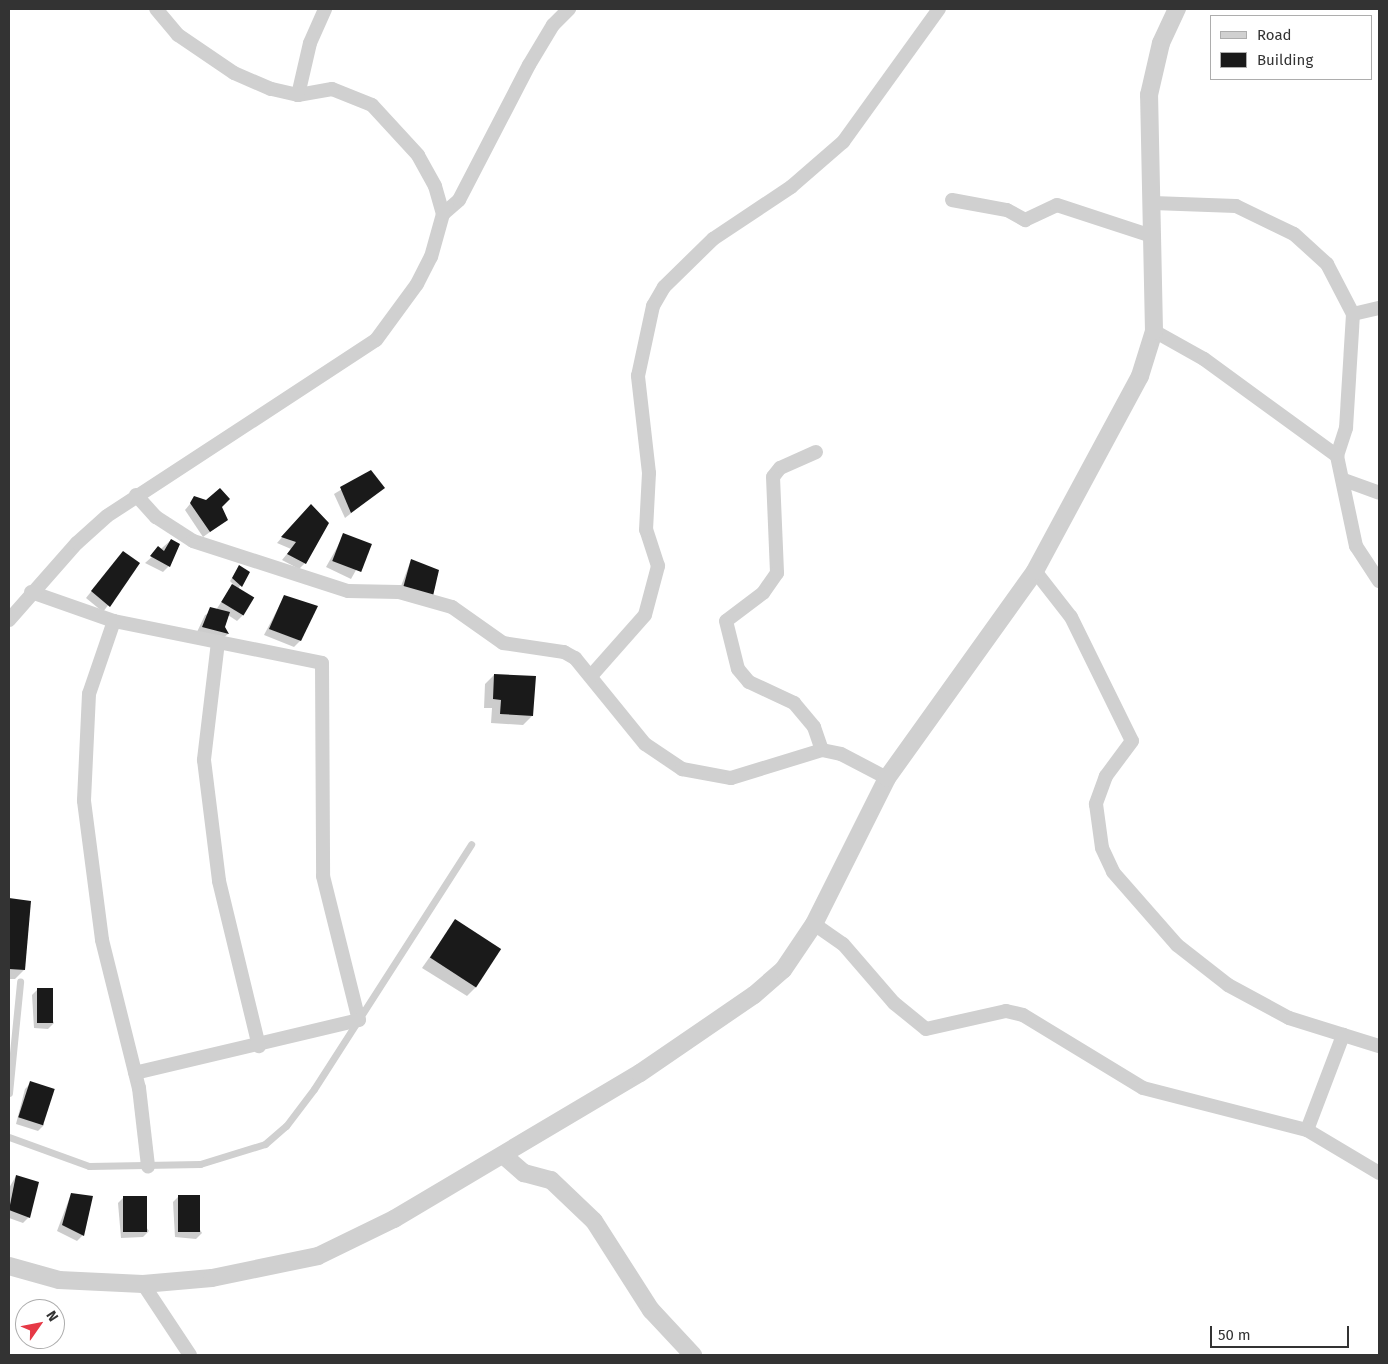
<!DOCTYPE html>
<style>
body{margin:0}
#map{position:relative;width:1388px;height:1364px;overflow:hidden;background:#fff;font-family:"Fira Sans",sans-serif}
div>[style]{position:absolute}
.shadow>*{inset:0;background:#0003}
.building>*{inset:0;background:#1a1a1a;transform-origin:0 0}
.service>*{height:7px;margin:-3.5px;padding:0 3.5px;transform-origin:3.5px;border-radius:3.5px;background:#d0d0d0}
.minor>*{height:14px;margin:-7px;padding:0 7px;transform-origin:7px;border-radius:7px;background:#d0d0d0}
.tertiary>*{height:18px;margin:-9px;padding:0 9px;transform-origin:9px;border-radius:9px;background:#d0d0d0}
span{translate:-50% -50%;white-space:nowrap;text-align:center;line-height:1.15;-webkit-text-stroke:5px #fff;paint-order:stroke}
.frame{position:absolute;inset:0;border:10px solid #333;pointer-events:none}
.legend{position:absolute;left:1210px;top:15px;width:162px;height:65px;box-sizing:border-box;background:#fff;border:1px solid #adadad;margin:0;padding:6px 9px;list-style:none;font-size:15px;color:#333}
.legend li{display:flex;align-items:center;gap:10px;height:25px}
.legend b{width:25px;border:1px solid #adadad}
.north{position:absolute;left:15px;top:1299px;width:50px;height:50px;box-sizing:border-box;background:#fff;border:1px solid #adadad;border-radius:50%;rotate:57deg;font-size:14px;font-weight:700;line-height:20px;text-align:center;color:#333}
.north::after{content:'';display:block;margin:auto;width:18px;height:22px;background:#e63946;clip-path:polygon(50% 0,100% 100%,50% 72%,0 100%)}
.scale{position:absolute;left:1210px;top:1326px;width:139px;height:22px;box-sizing:border-box;border:2px solid #333;border-top:0;padding-left:6px;font-size:15px;line-height:18px;white-space:nowrap;color:#333;-webkit-text-stroke:4px #fff;paint-order:stroke}
</style>
<div id="map">
<div class="shadow">
<i style="clip-path:polygon(370px 472px,383px 488px,345px 518px,334px 494px)"></i>
<i style="clip-path:polygon(195px 498px,220px 507px,227px 520px,203px 537px,185px 510px)"></i>
<i style="clip-path:polygon(305px 511px,305px 563px,299px 569px,282px 560px,291px 549px,277px 543px)"></i>
<i style="clip-path:polygon(344px 535px,370px 545px,351px 579px,326px 567px)"></i>
<i style="clip-path:polygon(171px 540px,169px 566px,163px 572px,145px 563px)"></i>
<i style="clip-path:polygon(117px 559px,139px 564px,103px 612px,86px 598px)"></i>
<i style="clip-path:polygon(411px 560px,426px 601px,398px 594px)"></i>
<i style="clip-path:polygon(239px 567px,249px 572px,238px 589px,243px 615px,237px 621px,228px 615px,224px 627px,228px 634px,222px 639px,197px 632px,205px 615px,216px 610px,233px 584px,230px 581px)"></i>
<i style="clip-path:polygon(284px 597px,300px 641px,294px 647px,264px 635px)"></i>
<i style="clip-path:polygon(494px 675px,532px 716px,523px 725px,491px 723px,492px 708px,484px 708px,485px 684px)"></i>
<i style="clip-path:polygon(9px 900px,30px 902px,24px 970px,15px 979px,9px 979px)"></i>
<i style="clip-path:polygon(455px 921px,476px 987px,467px 996px,422px 968px)"></i>
<i style="clip-path:polygon(38px 989px,54px 1023px,48px 1029px,34px 1028px,32px 995px)"></i>
<i style="clip-path:polygon(31px 1083px,44px 1125px,38px 1131px,16px 1124px,25px 1089px)"></i>
<i style="clip-path:polygon(16px 1176px,29px 1217px,23px 1223px,9px 1218px,9px 1188px)"></i>
<i style="clip-path:polygon(71px 1194px,83px 1235px,77px 1241px,57px 1231px)"></i>
<i style="clip-path:polygon(179px 1196px,202px 1233px,196px 1239px,175px 1237px,173px 1202px)"></i>
<i style="clip-path:polygon(124px 1197px,149px 1231px,143px 1237px,121px 1238px,118px 1203px)"></i>
</div>
<div class="building">
<i style="clip-path:polygon(371px 470px,385px 488px,351px 513px,340px 487px)"></i>
<i style="clip-path:polygon(220px 488px,230px 499px,222px 507px,228px 520px,210px 532px,190px 503px,194px 496px,206px 500px)"></i>
<i style="clip-path:polygon(311px 504px,329px 523px,306px 564px,287px 554px,296px 542px,281px 537px)"></i>
<i style="left:343px;top:533px;width:31px;height:30px;rotate:21deg"></i>
<i style="clip-path:polygon(171px 539px,180px 544px,170px 567px,150px 556px,158px 546px,164px 551px)"></i>
<i style="clip-path:polygon(123px 551px,140px 563px,110px 607px,91px 591px)"></i>
<i style="clip-path:polygon(411px 559px,439px 570px,433px 596px,403px 588px)"></i>
<i style="clip-path:polygon(239px 565px,250px 572px,242px 587px,232px 578px)"></i>
<i style="left:232px;top:584px;width:26px;height:21px;rotate:31deg"></i>
<i style="clip-path:polygon(284px 595px,318px 606px,301px 641px,269px 629px)"></i>
<i style="clip-path:polygon(210px 607px,230px 612px,225px 627px,229px 634px,202px 627px)"></i>
<i style="clip-path:polygon(494px 674px,536px 676px,533px 716px,500px 714px,501px 700px,493px 699px)"></i>
<i style="clip-path:polygon(9px 898px,31px 901px,25px 970px,9px 969px)"></i>
<i style="left:455px;top:919px;width:55px;height:46px;rotate:33deg"></i>
<i style="left:37px;top:988px;width:16px;height:35px"></i>
<i style="left:30px;top:1081px;width:26px;height:38px;rotate:18deg"></i>
<i style="clip-path:polygon(16px 1175px,39px 1182px,30px 1218px,9px 1210px)"></i>
<i style="clip-path:polygon(71px 1193px,93px 1196px,84px 1236px,62px 1225px)"></i>
<i style="left:178px;top:1195px;width:22px;height:37px"></i>
<i style="left:123px;top:1196px;width:24px;height:36px"></i>
</div>
<div class="service">
<i style="left:9px;top:1093px;width:112px;rotate:-84.3deg"></i>
<i style="left:9px;top:1137px;width:85px;rotate:19.9deg"></i>
<i style="left:89px;top:1166px;width:111px;rotate:-1deg"></i>
<i style="left:200px;top:1164px;width:68px;rotate:-17.1deg"></i>
<i style="left:265px;top:1144px;width:28px;rotate:-41deg"></i>
<i style="left:286px;top:1126px;width:46px;rotate:-52.9deg"></i>
<i style="left:314px;top:1089px;width:291px;rotate:-57.3deg"></i>
</div>
<div class="minor">
<i style="left:298px;top:95px;width:53px;rotate:-77deg"></i>
<i style="left:310px;top:43px;width:37px;rotate:-66deg"></i>
<i style="left:952px;top:200px;width:56px;rotate:10.3deg"></i>
<i style="left:1007px;top:210px;width:21px;rotate:29deg"></i>
<i style="left:1025px;top:220px;width:35px;rotate:-25deg"></i>
<i style="left:1057px;top:205px;width:100px;rotate:18.1deg"></i>
<i style="left:1153px;top:203px;width:83px;rotate:2.1deg"></i>
<i style="left:1236px;top:206px;width:64px;rotate:25.8deg"></i>
<i style="left:1294px;top:234px;width:45px;rotate:42.3deg"></i>
<i style="left:1327px;top:264px;width:56px;rotate:62.5deg"></i>
<i style="left:1353px;top:314px;width:114px;rotate:93.5deg"></i>
<i style="left:1346px;top:428px;width:29px;rotate:108deg"></i>
<i style="left:1337px;top:456px;width:92px;rotate:78.1deg"></i>
<i style="left:1356px;top:546px;width:42px;rotate:56.7deg"></i>
<i style="left:443px;top:214px;width:21px;rotate:-41deg"></i>
<i style="left:459px;top:200px;width:152px;rotate:-62.6deg"></i>
<i style="left:529px;top:65px;width:47px;rotate:-59deg"></i>
<i style="left:553px;top:25px;width:23px;rotate:-45deg"></i>
<i style="left:1353px;top:314px;width:27px;rotate:-13deg"></i>
<i style="left:1154px;top:331px;width:57px;rotate:29.2deg"></i>
<i style="left:1204px;top:359px;width:165px;rotate:36.1deg"></i>
<i style="left:816px;top:452px;width:39px;rotate:156deg"></i>
<i style="left:780px;top:468px;width:11px;rotate:128deg"></i>
<i style="left:773px;top:477px;width:96px;rotate:87.6deg"></i>
<i style="left:777px;top:573px;width:24px;rotate:125deg"></i>
<i style="left:763px;top:593px;width:46px;rotate:142.9deg"></i>
<i style="left:726px;top:621px;width:49px;rotate:76deg"></i>
<i style="left:738px;top:669px;width:17px;rotate:50deg"></i>
<i style="left:749px;top:682px;width:50px;rotate:25deg"></i>
<i style="left:794px;top:703px;width:31px;rotate:50deg"></i>
<i style="left:814px;top:727px;width:24px;rotate:71deg"></i>
<i style="left:1344px;top:480px;width:37px;rotate:20deg"></i>
<i style="left:136px;top:495px;width:30px;rotate:48deg"></i>
<i style="left:156px;top:517px;width:44px;rotate:33deg"></i>
<i style="left:193px;top:541px;width:163px;rotate:17.9deg"></i>
<i style="left:348px;top:591px;width:51px;rotate:1.1deg"></i>
<i style="left:399px;top:592px;width:55px;rotate:15.8deg"></i>
<i style="left:452px;top:607px;width:62px;rotate:35.2deg"></i>
<i style="left:503px;top:643px;width:62px;rotate:8.4deg"></i>
<i style="left:564px;top:652px;width:13px;rotate:29deg"></i>
<i style="left:575px;top:658px;width:111px;rotate:50.9deg"></i>
<i style="left:645px;top:744px;width:45px;rotate:34deg"></i>
<i style="left:682px;top:769px;width:50px;rotate:10.4deg"></i>
<i style="left:731px;top:778px;width:95px;rotate:-17.1deg"></i>
<i style="left:822px;top:750px;width:19px;rotate:12deg"></i>
<i style="left:841px;top:754px;width:52px;rotate:27.6deg"></i>
<i style="left:1035px;top:571px;width:58px;rotate:52deg"></i>
<i style="left:1071px;top:617px;width:138px;rotate:63.8deg"></i>
<i style="left:1132px;top:741px;width:44px;rotate:126.6deg"></i>
<i style="left:1106px;top:776px;width:30px;rotate:110deg"></i>
<i style="left:1096px;top:804px;width:44px;rotate:82.2deg"></i>
<i style="left:1102px;top:848px;width:26px;rotate:65deg"></i>
<i style="left:1113px;top:872px;width:97px;rotate:48.8deg"></i>
<i style="left:1177px;top:945px;width:65px;rotate:38.1deg"></i>
<i style="left:1228px;top:985px;width:69px;rotate:28.4deg"></i>
<i style="left:1289px;top:1018px;width:94px;rotate:17.3deg"></i>
<i style="left:31px;top:592px;width:88px;rotate:19.3deg"></i>
<i style="left:114px;top:621px;width:212px;rotate:11.4deg"></i>
<i style="left:322px;top:663px;width:213px;rotate:89.7deg"></i>
<i style="left:323px;top:876px;width:148px;rotate:76deg"></i>
<i style="left:359px;top:1020px;width:230px;rotate:166.7deg"></i>
<i style="left:9px;top:620px;width:103px;rotate:-48.6deg"></i>
<i style="left:77px;top:543px;width:40px;rotate:-42deg"></i>
<i style="left:107px;top:516px;width:321px;rotate:-33.2deg"></i>
<i style="left:376px;top:340px;width:69px;rotate:-53.8deg"></i>
<i style="left:417px;top:284px;width:30px;rotate:-63deg"></i>
<i style="left:431px;top:257px;width:45px;rotate:-74.4deg"></i>
<i style="left:443px;top:214px;width:29px;rotate:-106deg"></i>
<i style="left:435px;top:186px;width:35px;rotate:-119deg"></i>
<i style="left:418px;top:155px;width:68px;rotate:-132.6deg"></i>
<i style="left:372px;top:105px;width:43px;rotate:-158.2deg"></i>
<i style="left:332px;top:89px;width:35px;rotate:170deg"></i>
<i style="left:298px;top:95px;width:28px;rotate:-167deg"></i>
<i style="left:271px;top:89px;width:40px;rotate:-156.6deg"></i>
<i style="left:234px;top:73px;width:68px;rotate:-145.8deg"></i>
<i style="left:178px;top:35px;width:34px;rotate:-130deg"></i>
<i style="left:114px;top:621px;width:77px;rotate:108.9deg"></i>
<i style="left:89px;top:694px;width:107px;rotate:92.7deg"></i>
<i style="left:84px;top:801px;width:140px;rotate:82.6deg"></i>
<i style="left:102px;top:940px;width:153px;rotate:76deg"></i>
<i style="left:139px;top:1088px;width:79px;rotate:83.4deg"></i>
<i style="left:218px;top:642px;width:119px;rotate:96.8deg"></i>
<i style="left:204px;top:760px;width:122px;rotate:82.9deg"></i>
<i style="left:219px;top:881px;width:170px;rotate:76.4deg"></i>
<i style="left:591px;top:676px;width:81px;rotate:-48.5deg"></i>
<i style="left:645px;top:615px;width:51px;rotate:-75.1deg"></i>
<i style="left:658px;top:566px;width:38px;rotate:-108deg"></i>
<i style="left:646px;top:530px;width:57px;rotate:-87deg"></i>
<i style="left:649px;top:473px;width:98px;rotate:-96.5deg"></i>
<i style="left:638px;top:376px;width:72px;rotate:-77.9deg"></i>
<i style="left:653px;top:306px;width:22px;rotate:-60deg"></i>
<i style="left:664px;top:287px;width:69px;rotate:-44.4deg"></i>
<i style="left:713px;top:239px;width:94px;rotate:-33.7deg"></i>
<i style="left:791px;top:187px;width:69px;rotate:-40.9deg"></i>
<i style="left:843px;top:142px;width:164px;rotate:-54.2deg"></i>
<i style="left:814px;top:924px;width:35px;rotate:35deg"></i>
<i style="left:843px;top:944px;width:78px;rotate:49.2deg"></i>
<i style="left:894px;top:1003px;width:41px;rotate:39.1deg"></i>
<i style="left:926px;top:1029px;width:82px;rotate:-12.7deg"></i>
<i style="left:1006px;top:1011px;width:17px;rotate:13deg"></i>
<i style="left:1023px;top:1015px;width:140px;rotate:31.3deg"></i>
<i style="left:1143px;top:1088px;width:169px;rotate:14.4deg"></i>
<i style="left:1307px;top:1130px;width:84px;rotate:30.8deg"></i>
<i style="left:1307px;top:1130px;width:102px;rotate:-69.2deg"></i>
<i style="left:143px;top:1284px;width:85px;rotate:56.5deg"></i>
</div>
<div class="tertiary">
<i style="left:503px;top:1155px;width:28px;rotate:41deg"></i>
<i style="left:524px;top:1173px;width:28px;rotate:15deg"></i>
<i style="left:551px;top:1180px;width:59px;rotate:43.6deg"></i>
<i style="left:594px;top:1221px;width:106px;rotate:57.4deg"></i>
<i style="left:651px;top:1310px;width:62px;rotate:47deg"></i>
<i style="left:9px;top:1266px;width:52px;rotate:15.6deg"></i>
<i style="left:59px;top:1280px;width:84px;rotate:2.7deg"></i>
<i style="left:143px;top:1284px;width:69px;rotate:-5deg"></i>
<i style="left:212px;top:1278px;width:108px;rotate:-11.7deg"></i>
<i style="left:318px;top:1256px;width:85px;rotate:-26deg"></i>
<i style="left:394px;top:1219px;width:286px;rotate:-30.7deg"></i>
<i style="left:640px;top:1073px;width:138px;rotate:-34.4deg"></i>
<i style="left:754px;top:995px;width:38px;rotate:-41deg"></i>
<i style="left:783px;top:970px;width:55px;rotate:-56deg"></i>
<i style="left:814px;top:924px;width:163px;rotate:-63.4deg"></i>
<i style="left:887px;top:778px;width:254px;rotate:-54.4deg"></i>
<i style="left:1035px;top:571px;width:221px;rotate:-61.7deg"></i>
<i style="left:1140px;top:376px;width:47px;rotate:-72.7deg"></i>
<i style="left:1154px;top:331px;width:236px;rotate:-91.2deg"></i>
<i style="left:1149px;top:95px;width:53px;rotate:-77deg"></i>
<i style="left:1161px;top:43px;width:38px;rotate:-65deg"></i>
</div>
<div class="frame"></div>
<ul class="legend">
<li><b style="height:6px;background:#d0d0d0"></b>Road</li>
<li><b style="height:14px;background:#1a1a1a"></b>Building</li>
</ul>
<div class="north">N</div>
<div class="scale">50 m</div>
</div>
